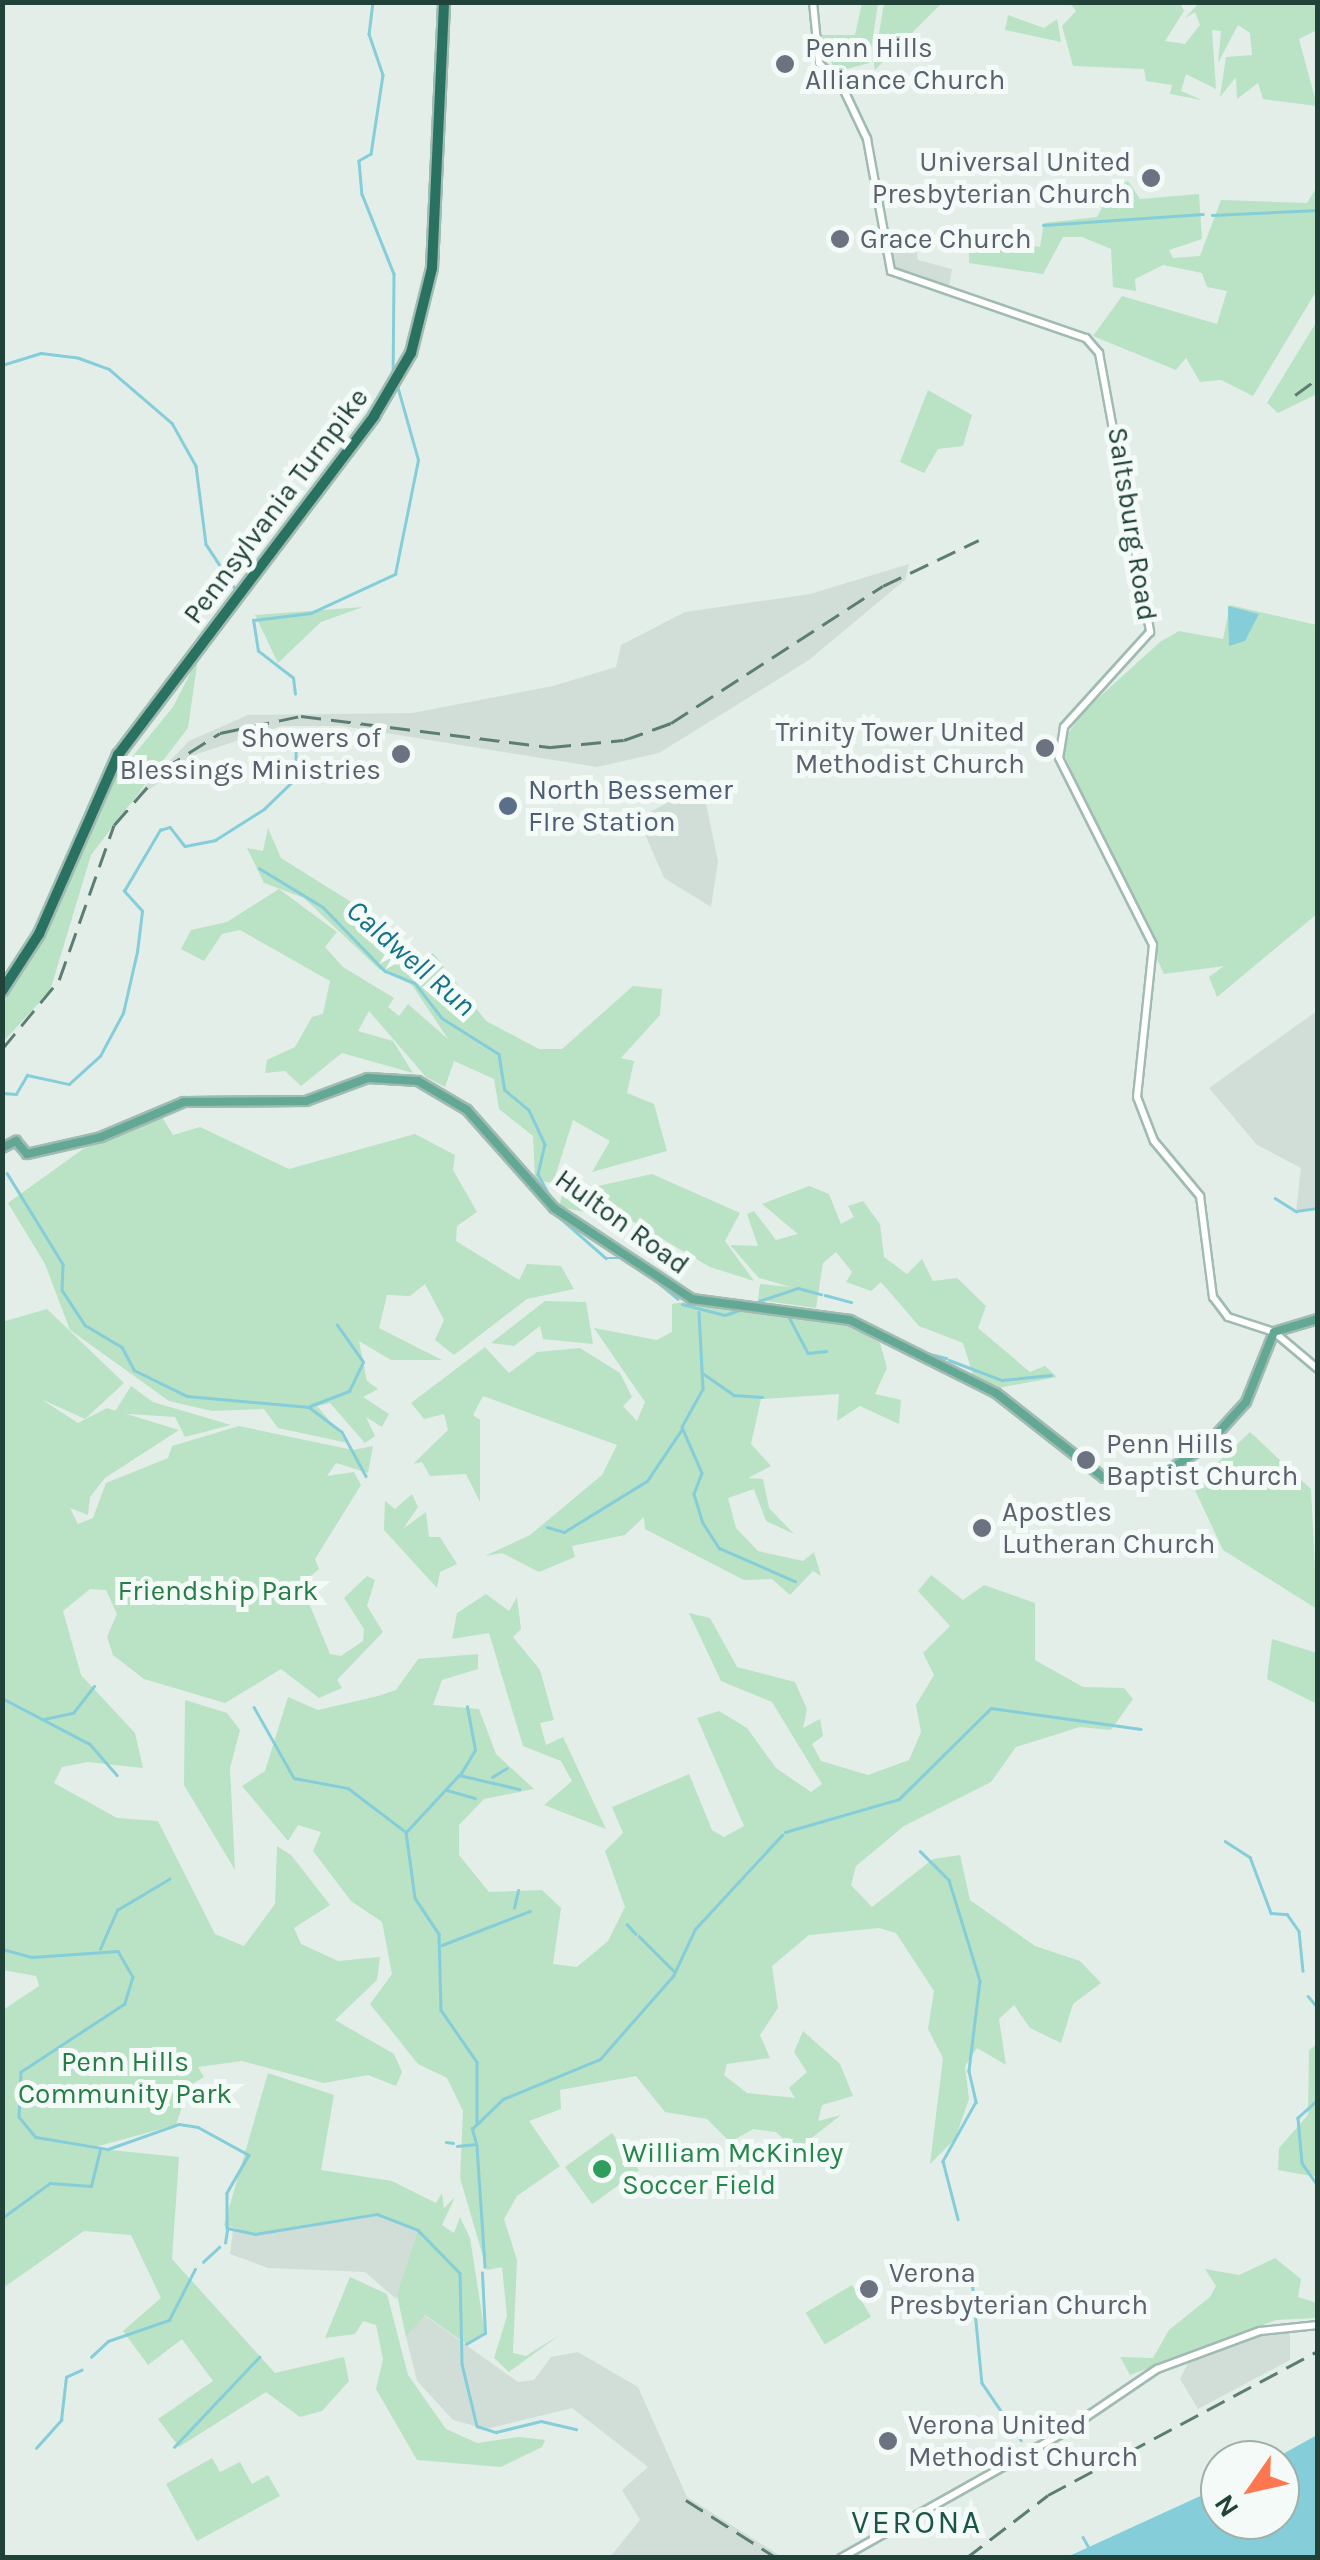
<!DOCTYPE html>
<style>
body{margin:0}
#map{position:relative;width:1320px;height:2560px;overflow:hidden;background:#e3eee9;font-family:Karla,sans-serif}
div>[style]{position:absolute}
.built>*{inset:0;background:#d1ded8}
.green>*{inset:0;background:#bae2c4;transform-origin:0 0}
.water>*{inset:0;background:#85ced9}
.stream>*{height:2.5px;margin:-1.25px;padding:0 1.25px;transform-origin:1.25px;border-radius:1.25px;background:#85ced9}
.roads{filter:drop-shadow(2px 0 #a0bbb1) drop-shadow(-2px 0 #a0bbb1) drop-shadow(0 2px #a0bbb1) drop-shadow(0 -2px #a0bbb1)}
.secondary>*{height:6px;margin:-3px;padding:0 3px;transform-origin:3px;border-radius:3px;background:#fff}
.primary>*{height:8px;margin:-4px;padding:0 4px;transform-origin:4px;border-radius:4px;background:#63a895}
.highway>*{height:10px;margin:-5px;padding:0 5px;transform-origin:5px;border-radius:5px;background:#297161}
.rail>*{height:2.5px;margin-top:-1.25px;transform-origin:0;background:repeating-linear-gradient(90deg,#5b7d73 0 20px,transparent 0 30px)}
.dots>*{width:28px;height:28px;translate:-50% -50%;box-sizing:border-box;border:5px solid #f4faf7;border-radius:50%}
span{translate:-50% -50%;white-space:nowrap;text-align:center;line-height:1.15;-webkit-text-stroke:10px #f4faf7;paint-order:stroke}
.worship-label{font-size:28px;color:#5b616d}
.left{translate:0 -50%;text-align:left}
.right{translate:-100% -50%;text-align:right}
.street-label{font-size:28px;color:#204238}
.service-label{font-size:28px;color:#4e5e75}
.park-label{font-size:28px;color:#267d46}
.leisure-label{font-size:28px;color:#27864d}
.water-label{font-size:30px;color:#137485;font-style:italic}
.quarter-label{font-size:32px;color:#1a5646;letter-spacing:2.5px}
.frame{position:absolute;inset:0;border:5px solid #204238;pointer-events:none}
.north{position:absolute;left:1200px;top:2440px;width:100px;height:100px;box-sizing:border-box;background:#f4faf7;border:2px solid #9fb0ab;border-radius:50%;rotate:236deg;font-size:28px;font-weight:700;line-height:40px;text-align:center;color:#204238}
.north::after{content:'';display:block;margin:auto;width:35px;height:45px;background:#ff7750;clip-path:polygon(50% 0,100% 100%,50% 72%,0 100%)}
</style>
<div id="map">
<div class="built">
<i style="clip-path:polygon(914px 237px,918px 260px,952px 269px,949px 287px,894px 269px,886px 242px)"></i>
<i style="clip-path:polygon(909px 564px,905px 580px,809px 660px,659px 753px,597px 767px,342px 726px,282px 726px,197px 754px,122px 810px,189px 741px,248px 715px,412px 713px,553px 686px,616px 667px,621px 645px,685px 612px,810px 594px)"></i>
<i style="clip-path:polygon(702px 785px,718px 861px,711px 907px,664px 878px,638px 818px)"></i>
<i style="clip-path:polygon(1317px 1011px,1317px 1208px,1296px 1211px,1301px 1168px,1257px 1145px,1209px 1088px)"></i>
<i style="clip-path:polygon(371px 2214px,423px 2234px,396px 2299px,365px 2272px,268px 2268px,230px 2254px,233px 2230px)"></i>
<i style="clip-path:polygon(424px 2315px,518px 2382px,534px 2380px,551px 2357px,578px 2352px,638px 2387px,687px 2497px,782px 2557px,610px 2557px,640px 2520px,622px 2490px,648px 2467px,572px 2408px,486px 2429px,453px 2420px,417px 2381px,406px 2337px)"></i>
<i style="clip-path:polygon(1278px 2328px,1290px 2329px,1290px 2360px,1198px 2409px,1180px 2379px,1189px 2361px)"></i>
</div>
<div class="green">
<i style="clip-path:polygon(862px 3px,878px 3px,869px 63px,836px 72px,819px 35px,855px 35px)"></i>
<i style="clip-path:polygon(884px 3px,942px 3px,875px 70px,874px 65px)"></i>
<i style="clip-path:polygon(1070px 3px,1180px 3px,1184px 11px,1165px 41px,1185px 44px,1200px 25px,1195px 12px,1185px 18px,1199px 3px,1317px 3px,1317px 30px,1299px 39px,1317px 106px,1263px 99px,1258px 83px,1237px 99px,1236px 77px,1220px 97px,1226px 57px,1252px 55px,1250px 33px,1238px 25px,1218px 63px,1221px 31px,1212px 30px,1216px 89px,1186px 74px,1181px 91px,1202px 100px,1170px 94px,1172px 85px,1146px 81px,1144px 69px,1073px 66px,1062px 26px,1076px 11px)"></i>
<i style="clip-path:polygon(1008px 15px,1044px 28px,1057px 19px,1061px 42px,1005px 30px)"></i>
<i style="clip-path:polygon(1128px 181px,1140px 199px,1199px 194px,1202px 239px,1169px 250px,1173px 258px,1200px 256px,1221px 200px,1307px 203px,1317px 187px,1317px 290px,1253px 396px,1221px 380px,1200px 382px,1186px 358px,1176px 370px,1093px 336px,1122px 296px,1217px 324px,1227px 291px,1207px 287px,1202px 273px,1163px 265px,1135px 279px,1136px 291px,1113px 287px,1111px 249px,1082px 237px,1063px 237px,1043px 274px,969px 263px,969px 252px,994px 239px,1040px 247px,1044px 223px,1097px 217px,1106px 200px,1120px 209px,1118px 187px)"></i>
<i style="clip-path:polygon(1317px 321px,1317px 394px,1278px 413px,1267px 403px)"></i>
<i style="clip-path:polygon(928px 390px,972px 415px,963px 446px,938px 449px,924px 473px,900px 462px)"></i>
<i style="clip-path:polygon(1230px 605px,1317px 625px,1317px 914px,1217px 997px,1209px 977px,1224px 966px,1164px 974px,1060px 745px,1084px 711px,1160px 642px,1179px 631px,1223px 639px)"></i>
<i style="clip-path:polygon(363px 607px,321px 622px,278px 663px,255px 615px)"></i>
<i style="clip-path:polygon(198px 658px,188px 728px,91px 855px,50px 991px,3px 1042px,2px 996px,24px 972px,110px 784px,173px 707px)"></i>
<i style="clip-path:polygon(268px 828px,281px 858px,375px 917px,418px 962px,433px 953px,486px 1021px,539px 1049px,562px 1049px,633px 986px,662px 989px,660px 1015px,621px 1058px,634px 1061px,627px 1093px,654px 1104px,667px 1151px,592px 1172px,610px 1141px,573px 1120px,553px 1183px,535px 1180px,533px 1136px,499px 1109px,494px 1079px,454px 1061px,445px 1087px,426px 1077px,369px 1011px,358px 1031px,393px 1041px,413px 1073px,342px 1053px,301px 1086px,285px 1071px,265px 1073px,267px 1060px,295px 1047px,312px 1017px,323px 1014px,330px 981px,240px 930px,222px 934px,204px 961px,181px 949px,191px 930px,227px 922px,279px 889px,337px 932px,325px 947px,343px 967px,394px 998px,388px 1007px,399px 1016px,408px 1004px,448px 1039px,412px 985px,379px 969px,304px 898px,264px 883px,247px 848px,263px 851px)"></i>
<i style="clip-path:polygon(162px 1117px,173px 1135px,200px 1127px,289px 1169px,415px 1134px,455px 1155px,453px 1170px,477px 1212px,457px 1226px,456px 1241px,519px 1280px,527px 1264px,561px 1266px,574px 1289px,527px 1299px,454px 1355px,435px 1340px,444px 1320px,425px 1284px,410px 1296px,387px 1295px,379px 1328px,442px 1360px,391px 1360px,359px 1341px,367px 1381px,378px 1389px,363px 1397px,389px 1414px,382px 1427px,366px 1417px,375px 1436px,365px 1443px,330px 1403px,317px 1406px,348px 1443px,278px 1428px,264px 1409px,212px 1411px,169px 1401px,70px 1330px,45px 1264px,8px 1203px,83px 1149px)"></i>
<i style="clip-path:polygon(652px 1174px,740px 1213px,725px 1241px,754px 1281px,710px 1267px,608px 1207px,601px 1215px,559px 1207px,563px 1192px,588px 1199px,598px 1186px)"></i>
<i style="clip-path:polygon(809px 1186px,829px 1194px,841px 1224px,854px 1217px,848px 1206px,863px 1201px,880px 1224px,884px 1257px,907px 1274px,922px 1259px,933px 1281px,957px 1278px,986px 1306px,978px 1328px,1030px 1372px,1045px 1366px,1057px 1377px,998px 1388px,973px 1375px,963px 1343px,919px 1326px,881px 1282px,871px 1291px,846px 1282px,852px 1272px,836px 1252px,823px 1263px,816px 1308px,758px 1300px,760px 1284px,791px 1287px,759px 1278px,730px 1245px,758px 1246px,747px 1214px,754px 1211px,776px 1240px,798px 1234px,762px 1204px)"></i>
<i style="clip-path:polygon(545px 1301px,586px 1302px,593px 1344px,543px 1339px,540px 1326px,514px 1346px,491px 1343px)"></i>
<i style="clip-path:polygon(692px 1301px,840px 1320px,880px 1343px,887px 1368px,875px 1394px,901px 1400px,899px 1424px,860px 1406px,837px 1421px,839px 1394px,761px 1399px,751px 1444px,771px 1466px,748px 1478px,763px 1479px,769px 1508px,794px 1534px,766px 1521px,754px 1489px,728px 1498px,736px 1528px,758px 1551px,803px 1561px,814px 1552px,821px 1576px,813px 1571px,790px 1595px,772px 1579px,744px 1580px,645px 1529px,644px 1517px,625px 1535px,572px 1546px,575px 1557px,539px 1572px,502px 1553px,485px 1556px,530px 1535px,602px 1475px,617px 1445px,483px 1396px,473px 1415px,480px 1420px,480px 1502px,466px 1474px,430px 1476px,422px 1462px,413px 1464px,448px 1430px,444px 1414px,424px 1419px,411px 1403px,485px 1347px,509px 1373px,537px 1352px,580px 1348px,620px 1373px,632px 1397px,623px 1406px,637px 1421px,645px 1402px,594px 1328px,657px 1340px,672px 1332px,672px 1304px)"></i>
<i style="clip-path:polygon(47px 1309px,124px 1383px,85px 1419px,41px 1399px,78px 1423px,107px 1408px,179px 1430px,105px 1478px,90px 1497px,88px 1515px,70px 1508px,78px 1524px,93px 1518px,106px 1483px,168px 1458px,172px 1446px,239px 1426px,353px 1450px,373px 1446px,368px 1473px,336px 1463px,327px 1476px,354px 1472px,361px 1485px,315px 1559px,319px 1569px,301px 1584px,330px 1654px,341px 1656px,363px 1641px,364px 1629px,344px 1598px,367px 1576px,375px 1580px,367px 1606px,383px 1632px,337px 1680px,342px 1688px,319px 1698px,281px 1669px,225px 1703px,144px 1679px,113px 1655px,107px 1637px,117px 1614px,106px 1590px,90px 1589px,63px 1611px,81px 1675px,135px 1733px,143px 1768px,88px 1762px,62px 1767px,54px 1783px,117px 1818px,158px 1821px,215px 1934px,244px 1946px,275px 1904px,277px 1846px,291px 1855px,330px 1905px,294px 1928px,301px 1944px,338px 1961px,380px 1957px,377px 1980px,335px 2020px,394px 2054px,402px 2072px,396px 2086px,368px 2075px,324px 2083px,242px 2061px,198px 2067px,204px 2077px,189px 2086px,176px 2125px,91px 2148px,179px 2157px,172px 2259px,275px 2373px,344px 2357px,349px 2381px,322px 2411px,300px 2417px,266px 2392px,179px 2447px,158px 2419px,213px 2381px,182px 2339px,148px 2365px,123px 2331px,161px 2298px,131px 2235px,84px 2231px,3px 2288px,3px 2010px,39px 1986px,36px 1976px,3px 1970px,2px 1322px)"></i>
<i style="clip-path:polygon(131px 1386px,153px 1402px,231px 1425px,185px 1437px,175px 1417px,114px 1413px)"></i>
<i style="clip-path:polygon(1250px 1432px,1311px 1489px,1317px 1609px,1223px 1550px,1193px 1486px)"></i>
<i style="clip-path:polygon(412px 1494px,418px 1507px,403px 1529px,426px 1512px,429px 1537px,440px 1537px,457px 1564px,440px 1572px,437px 1588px,384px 1530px,385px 1501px,395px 1509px)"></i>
<i style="clip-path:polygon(931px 1575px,963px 1600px,984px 1585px,1035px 1603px,1035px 1660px,1083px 1687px,1124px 1688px,1133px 1699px,1111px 1730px,1080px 1727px,1016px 1747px,991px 1782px,904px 1826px,856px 1866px,851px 1885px,872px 1907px,933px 1859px,960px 1855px,970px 1900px,1035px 1946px,1080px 1961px,1101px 1983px,1073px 2004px,1061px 2043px,1030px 2028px,1014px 2005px,999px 2019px,1006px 2065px,977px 2048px,965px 2066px,969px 2099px,955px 2139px,930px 2164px,943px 2058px,928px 2029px,934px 1991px,896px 1933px,879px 1928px,809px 1935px,772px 1966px,778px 2008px,760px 2035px,770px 2058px,727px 2064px,724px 2075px,747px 2093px,795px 2098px,789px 2088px,807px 2072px,794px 2052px,803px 2031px,840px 2064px,853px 2096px,822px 2105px,818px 2121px,841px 2115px,796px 2150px,776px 2132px,753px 2129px,730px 2142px,707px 2119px,665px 2112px,636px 2076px,560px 2090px,561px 2109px,529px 2121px,560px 2166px,517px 2196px,504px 2219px,517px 2260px,513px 2353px,526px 2356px,561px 2334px,509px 2372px,494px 2358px,507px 2316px,502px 2267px,487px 2270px,460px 2178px,463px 2111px,447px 2078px,418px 2064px,370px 2004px,392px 1974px,382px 1922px,351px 1901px,313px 1851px,321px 1832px,298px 1825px,288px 1841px,242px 1786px,265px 1771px,288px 1697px,318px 1710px,378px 1696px,396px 1690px,418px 1659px,478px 1654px,478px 1669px,442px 1680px,433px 1705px,479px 1709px,496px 1754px,534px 1789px,484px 1799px,459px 1825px,459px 1855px,489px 1892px,542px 1890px,561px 1908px,553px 1964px,577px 1967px,608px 1941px,625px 1907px,605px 1851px,623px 1833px,612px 1807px,689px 1774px,712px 1830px,724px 1837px,744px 1826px,697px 1718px,719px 1711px,747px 1728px,776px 1768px,811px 1792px,822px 1784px,772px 1702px,721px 1681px,689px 1613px,710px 1618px,737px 1667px,795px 1682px,807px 1709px,803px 1728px,820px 1719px,823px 1736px,812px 1744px,821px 1761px,868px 1775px,909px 1760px,921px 1732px,916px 1705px,934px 1675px,923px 1653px,950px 1626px,918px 1591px)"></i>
<i style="clip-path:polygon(486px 1594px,509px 1611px,517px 1597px,521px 1629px,513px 1637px,540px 1670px,554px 1720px,540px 1723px,546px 1745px,563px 1737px,606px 1829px,544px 1805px,572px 1781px,561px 1761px,523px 1746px,489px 1633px,452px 1639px,457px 1613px)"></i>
<i style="clip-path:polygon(1272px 1639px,1317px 1653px,1317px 1704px,1267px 1679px)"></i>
<i style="clip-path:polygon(185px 1700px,227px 1713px,240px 1730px,230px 1768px,235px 1870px,184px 1785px)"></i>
<i style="clip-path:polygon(1317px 2044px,1317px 2177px,1278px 2170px,1279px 2148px,1308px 2115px,1309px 2050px)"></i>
<i style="clip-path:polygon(268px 2073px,334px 2095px,321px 2170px,392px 2181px,436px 2203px,442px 2193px,444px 2208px,455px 2197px,442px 2225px,454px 2233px,460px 2217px,470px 2238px,485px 2334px,466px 2344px,425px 2315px,406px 2337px,397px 2295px,418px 2230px,377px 2214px,255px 2234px,224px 2225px)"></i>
<i style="left:612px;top:2133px;width:46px;height:58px;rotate:54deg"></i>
<i style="clip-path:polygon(1275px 2258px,1301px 2279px,1298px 2297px,1317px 2303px,1317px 2318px,1276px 2320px,1130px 2375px,1120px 2357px,1153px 2358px,1169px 2330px,1210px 2297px,1216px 2286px,1205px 2269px,1239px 2275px)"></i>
<i style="clip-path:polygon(350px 2277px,387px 2294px,408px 2375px,446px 2429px,477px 2443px,519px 2437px,545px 2440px,542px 2447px,501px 2467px,417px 2460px,376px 2389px,383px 2359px,376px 2325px,363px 2321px,355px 2334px,325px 2338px)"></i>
<i style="left:852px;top:2285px;width:37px;height:54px;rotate:59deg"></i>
<i style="clip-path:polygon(212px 2458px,220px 2472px,240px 2462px,252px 2484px,268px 2475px,280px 2496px,197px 2541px,166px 2484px)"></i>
</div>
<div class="water">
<i style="clip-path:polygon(1228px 606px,1259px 614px,1245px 641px,1229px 646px)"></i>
<i style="clip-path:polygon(1317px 2435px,1317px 2557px,1067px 2557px,1220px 2487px,1220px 2520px,1280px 2520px,1280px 2460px,1272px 2460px)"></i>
</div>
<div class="stream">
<i style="left:373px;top:2px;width:32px;rotate:97deg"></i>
<i style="left:369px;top:34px;width:43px;rotate:71.1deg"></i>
<i style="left:383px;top:75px;width:80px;rotate:98.6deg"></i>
<i style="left:371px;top:154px;width:14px;rotate:150deg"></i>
<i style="left:359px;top:161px;width:33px;rotate:85deg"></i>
<i style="left:362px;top:194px;width:86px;rotate:68.2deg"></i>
<i style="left:394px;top:274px;width:105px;rotate:90.5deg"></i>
<i style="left:1212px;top:215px;width:106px;rotate:-2.7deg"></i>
<i style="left:1043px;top:225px;width:160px;rotate:-3.9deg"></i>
<i style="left:2px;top:365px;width:41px;rotate:-17.1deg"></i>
<i style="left:41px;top:353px;width:38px;rotate:7deg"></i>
<i style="left:79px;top:358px;width:32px;rotate:20deg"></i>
<i style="left:109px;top:369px;width:83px;rotate:40.6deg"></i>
<i style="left:172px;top:423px;width:49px;rotate:60.8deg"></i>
<i style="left:196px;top:466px;width:79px;rotate:82.7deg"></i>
<i style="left:206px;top:544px;width:59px;rotate:56.9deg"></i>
<i style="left:295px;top:694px;width:16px;rotate:-97deg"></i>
<i style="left:293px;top:678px;width:44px;rotate:-142.4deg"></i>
<i style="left:258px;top:651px;width:31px;rotate:-99deg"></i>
<i style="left:253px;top:620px;width:58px;rotate:-6.9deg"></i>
<i style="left:311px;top:613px;width:93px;rotate:-24.9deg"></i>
<i style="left:395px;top:574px;width:116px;rotate:-78.6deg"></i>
<i style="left:418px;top:460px;width:77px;rotate:-105.8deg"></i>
<i style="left:259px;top:868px;width:75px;rotate:31.4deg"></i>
<i style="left:323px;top:907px;width:89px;rotate:45.9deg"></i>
<i style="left:385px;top:971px;width:32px;rotate:22deg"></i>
<i style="left:415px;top:983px;width:44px;rotate:52.4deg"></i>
<i style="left:442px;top:1018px;width:67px;rotate:32.3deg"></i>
<i style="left:499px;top:1054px;width:36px;rotate:81deg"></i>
<i style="left:505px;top:1090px;width:31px;rotate:40deg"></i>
<i style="left:529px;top:1110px;width:38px;rotate:65deg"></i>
<i style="left:545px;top:1144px;width:31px;rotate:103deg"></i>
<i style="left:538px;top:1174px;width:26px;rotate:62deg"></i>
<i style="left:2px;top:1093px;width:14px;rotate:4deg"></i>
<i style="left:16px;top:1094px;width:22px;rotate:-60deg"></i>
<i style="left:27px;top:1075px;width:43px;rotate:12.1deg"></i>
<i style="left:69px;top:1084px;width:42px;rotate:-42.1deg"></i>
<i style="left:100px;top:1056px;width:49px;rotate:-61.9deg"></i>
<i style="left:123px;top:1013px;width:63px;rotate:-77.1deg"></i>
<i style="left:137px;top:952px;width:41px;rotate:-83deg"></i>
<i style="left:142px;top:911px;width:27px;rotate:-132deg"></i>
<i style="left:124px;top:891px;width:71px;rotate:-59.5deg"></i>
<i style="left:160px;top:830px;width:10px;rotate:-17deg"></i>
<i style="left:170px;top:827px;width:24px;rotate:52deg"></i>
<i style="left:185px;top:846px;width:31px;rotate:-11deg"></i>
<i style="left:215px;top:840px;width:58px;rotate:-32.3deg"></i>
<i style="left:264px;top:809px;width:43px;rotate:-44.1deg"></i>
<i style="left:295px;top:779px;width:41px;rotate:-88.6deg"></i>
<i style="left:7px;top:1173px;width:107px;rotate:58.4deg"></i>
<i style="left:63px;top:1264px;width:26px;rotate:92deg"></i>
<i style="left:62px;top:1290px;width:42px;rotate:56.7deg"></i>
<i style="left:85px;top:1325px;width:43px;rotate:30.7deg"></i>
<i style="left:122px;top:1347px;width:26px;rotate:62deg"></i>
<i style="left:134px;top:1370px;width:59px;rotate:26.1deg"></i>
<i style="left:187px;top:1396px;width:122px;rotate:5.2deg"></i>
<i style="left:309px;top:1407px;width:41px;rotate:37.1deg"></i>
<i style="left:342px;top:1432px;width:50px;rotate:61.4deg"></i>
<i style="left:1275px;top:1198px;width:25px;rotate:32deg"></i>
<i style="left:1296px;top:1211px;width:22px;rotate:-8deg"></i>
<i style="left:551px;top:1210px;width:73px;rotate:41.1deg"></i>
<i style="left:606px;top:1258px;width:18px"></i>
<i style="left:643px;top:1270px;width:45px;rotate:39.6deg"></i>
<i style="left:825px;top:1295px;width:27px;rotate:15deg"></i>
<i style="left:759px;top:1301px;width:41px;rotate:-18.4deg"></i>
<i style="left:798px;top:1288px;width:24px;rotate:15deg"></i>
<i style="left:682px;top:1304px;width:44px;rotate:14.3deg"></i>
<i style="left:725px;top:1315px;width:21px;rotate:-19deg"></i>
<i style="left:699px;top:1312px;width:77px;rotate:87deg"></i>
<i style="left:703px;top:1389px;width:43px;rotate:118.9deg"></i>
<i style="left:682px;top:1427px;width:50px;rotate:66.5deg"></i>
<i style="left:702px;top:1473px;width:22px;rotate:111deg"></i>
<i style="left:694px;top:1494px;width:30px;rotate:73deg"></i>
<i style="left:703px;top:1523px;width:30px;rotate:57deg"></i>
<i style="left:719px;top:1548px;width:83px;rotate:23.5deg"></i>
<i style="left:788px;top:1315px;width:43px;rotate:62.2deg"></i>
<i style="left:808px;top:1353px;width:18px;rotate:-6deg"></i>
<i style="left:926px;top:1353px;width:21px;rotate:14deg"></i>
<i style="left:949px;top:1360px;width:57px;rotate:20.7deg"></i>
<i style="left:1002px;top:1380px;width:49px;rotate:-5.8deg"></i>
<i style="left:704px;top:1374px;width:37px;rotate:35deg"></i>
<i style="left:734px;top:1395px;width:28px;rotate:4deg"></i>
<i style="left:310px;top:1406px;width:42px;rotate:-21deg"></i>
<i style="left:349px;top:1391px;width:32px;rotate:-64deg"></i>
<i style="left:363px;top:1362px;width:45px;rotate:-125.1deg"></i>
<i style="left:547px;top:1527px;width:18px;rotate:16deg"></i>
<i style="left:564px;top:1532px;width:97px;rotate:-31.6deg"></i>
<i style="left:647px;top:1481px;width:63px;rotate:-56.1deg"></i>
<i style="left:2px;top:1698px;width:99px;rotate:27.6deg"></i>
<i style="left:90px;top:1744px;width:41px;rotate:48.9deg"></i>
<i style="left:254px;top:1707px;width:81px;rotate:60.6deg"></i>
<i style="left:294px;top:1778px;width:55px;rotate:10.5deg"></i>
<i style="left:348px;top:1788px;width:73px;rotate:37.2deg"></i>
<i style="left:406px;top:1832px;width:67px;rotate:82.2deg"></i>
<i style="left:415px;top:1898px;width:43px;rotate:56.3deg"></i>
<i style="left:439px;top:1934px;width:76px;rotate:88.5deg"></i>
<i style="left:441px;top:2010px;width:63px;rotate:55.3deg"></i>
<i style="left:477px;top:2062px;width:62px;rotate:90deg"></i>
<i style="left:44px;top:1719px;width:30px;rotate:-12deg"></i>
<i style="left:73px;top:1713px;width:34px;rotate:-52deg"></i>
<i style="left:460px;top:1775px;width:29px;rotate:-59deg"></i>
<i style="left:475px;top:1750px;width:44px;rotate:-100.5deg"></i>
<i style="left:492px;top:1777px;width:17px;rotate:-31deg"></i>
<i style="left:447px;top:1790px;width:29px;rotate:16deg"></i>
<i style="left:407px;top:1831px;width:76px;rotate:-47.1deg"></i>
<i style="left:459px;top:1775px;width:62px;rotate:13.1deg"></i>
<i style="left:785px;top:1832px;width:119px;rotate:-16.1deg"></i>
<i style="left:899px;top:1799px;width:129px;rotate:-44.7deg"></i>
<i style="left:991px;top:1708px;width:151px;rotate:8deg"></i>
<i style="left:1225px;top:1841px;width:30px;rotate:33deg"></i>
<i style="left:1250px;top:1857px;width:60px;rotate:69.4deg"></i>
<i style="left:1271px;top:1913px;width:16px;rotate:4deg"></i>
<i style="left:1287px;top:1914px;width:21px;rotate:55deg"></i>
<i style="left:1299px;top:1931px;width:40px;rotate:84.3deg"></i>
<i style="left:920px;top:1851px;width:41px;rotate:45deg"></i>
<i style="left:949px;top:1880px;width:106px;rotate:72.9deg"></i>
<i style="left:980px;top:1981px;width:91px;rotate:97deg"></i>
<i style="left:969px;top:2071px;width:32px;rotate:77deg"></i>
<i style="left:976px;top:2102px;width:68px;rotate:119.2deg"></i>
<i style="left:943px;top:2161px;width:60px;rotate:75.5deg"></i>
<i style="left:514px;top:1908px;width:18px;rotate:-77deg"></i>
<i style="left:627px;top:1924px;width:13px;rotate:48deg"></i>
<i style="left:639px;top:1936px;width:49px;rotate:45deg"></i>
<i style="left:442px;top:1945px;width:94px;rotate:-21.1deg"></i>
<i style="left:2px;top:1949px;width:31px;rotate:15deg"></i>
<i style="left:32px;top:1957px;width:86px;rotate:-4deg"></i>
<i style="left:118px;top:1951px;width:30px;rotate:60deg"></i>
<i style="left:133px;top:1977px;width:28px;rotate:107deg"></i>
<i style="left:125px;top:2004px;width:124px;rotate:146.8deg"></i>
<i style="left:21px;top:2072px;width:45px;rotate:92.5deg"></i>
<i style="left:19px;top:2117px;width:26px;rotate:50deg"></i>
<i style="left:36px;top:2137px;width:73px;rotate:9.5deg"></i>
<i style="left:108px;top:2149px;width:75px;rotate:-19.4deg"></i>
<i style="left:179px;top:2124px;width:19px;rotate:9deg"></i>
<i style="left:198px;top:2127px;width:58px;rotate:28.8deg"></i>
<i style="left:249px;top:2155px;width:44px;rotate:120.1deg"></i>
<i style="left:227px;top:2193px;width:35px;rotate:90deg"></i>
<i style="left:227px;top:2228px;width:29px;rotate:12deg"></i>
<i style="left:255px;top:2234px;width:124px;rotate:-9.3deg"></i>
<i style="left:377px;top:2214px;width:44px;rotate:21.3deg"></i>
<i style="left:418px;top:2230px;width:60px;rotate:45.7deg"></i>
<i style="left:460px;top:2273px;width:91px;rotate:88.7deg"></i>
<i style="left:462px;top:2364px;width:64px;rotate:76.4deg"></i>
<i style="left:477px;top:2426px;width:20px;rotate:18deg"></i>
<i style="left:496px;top:2432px;width:46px;rotate:-13.7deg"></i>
<i style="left:541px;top:2421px;width:36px;rotate:13deg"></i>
<i style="left:100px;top:1949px;width:43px;rotate:-66.4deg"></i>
<i style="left:117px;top:1910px;width:61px;rotate:-30.8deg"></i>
<i style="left:1308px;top:1996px;width:16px;rotate:50deg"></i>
<i style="left:1318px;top:2100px;width:27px;rotate:138deg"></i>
<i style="left:1298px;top:2118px;width:45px;rotate:84.9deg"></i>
<i style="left:1302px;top:2163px;width:28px;rotate:55deg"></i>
<i style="left:446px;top:2142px;width:7px;rotate:8deg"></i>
<i style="left:457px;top:2146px;width:19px;rotate:-6deg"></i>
<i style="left:476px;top:2144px;width:16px;rotate:-105deg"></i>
<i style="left:472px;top:2129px;width:43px;rotate:-44.1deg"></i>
<i style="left:503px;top:2099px;width:105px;rotate:-22.4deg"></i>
<i style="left:600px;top:2059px;width:111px;rotate:-48.7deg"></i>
<i style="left:673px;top:1976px;width:52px;rotate:-64.9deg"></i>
<i style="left:695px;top:1929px;width:128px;rotate:-47.2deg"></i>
<i style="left:477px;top:2146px;width:121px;rotate:86.2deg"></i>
<i style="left:2px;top:2218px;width:59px;rotate:-36.1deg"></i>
<i style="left:50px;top:2183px;width:41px;rotate:4.2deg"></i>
<i style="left:91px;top:2186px;width:37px;rotate:-76deg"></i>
<i style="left:225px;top:2243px;width:13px;rotate:-81deg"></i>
<i style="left:203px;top:2262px;width:22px;rotate:-43deg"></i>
<i style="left:972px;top:2280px;width:103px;rotate:84.5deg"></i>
<i style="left:982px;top:2383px;width:69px;rotate:55.6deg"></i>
<i style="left:466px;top:2344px;width:22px;rotate:-30deg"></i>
<i style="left:485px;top:2333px;width:60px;rotate:-92.9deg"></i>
<i style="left:91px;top:2357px;width:23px;rotate:-43deg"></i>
<i style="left:108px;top:2341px;width:65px;rotate:-19deg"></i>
<i style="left:169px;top:2320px;width:57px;rotate:-63deg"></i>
<i style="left:174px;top:2447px;width:124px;rotate:-46.6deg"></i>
<i style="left:36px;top:2448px;width:38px;rotate:-48deg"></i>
<i style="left:61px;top:2420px;width:43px;rotate:-83.4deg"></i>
<i style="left:66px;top:2377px;width:17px;rotate:-25deg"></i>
<i style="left:1083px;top:2537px;width:13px;rotate:61deg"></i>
</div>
<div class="roads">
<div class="secondary">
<i style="left:813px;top:2px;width:61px;rotate:84.4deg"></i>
<i style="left:819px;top:63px;width:33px;rotate:45deg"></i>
<i style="left:842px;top:86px;width:59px;rotate:64.7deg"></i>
<i style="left:867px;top:139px;width:134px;rotate:79.7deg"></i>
<i style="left:891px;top:271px;width:206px;rotate:19deg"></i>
<i style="left:1086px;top:338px;width:20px;rotate:49deg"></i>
<i style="left:1099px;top:353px;width:284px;rotate:79.6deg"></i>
<i style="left:1150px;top:632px;width:128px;rotate:132.2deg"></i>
<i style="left:1064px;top:727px;width:31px;rotate:99deg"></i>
<i style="left:1059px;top:758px;width:209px;rotate:63.3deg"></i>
<i style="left:1153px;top:945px;width:153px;rotate:96deg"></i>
<i style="left:1137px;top:1097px;width:47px;rotate:68.9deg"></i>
<i style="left:1154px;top:1141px;width:72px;rotate:50.1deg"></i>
<i style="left:1200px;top:1196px;width:102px;rotate:82.7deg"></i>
<i style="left:1213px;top:1297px;width:25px;rotate:53deg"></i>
<i style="left:1228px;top:1317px;width:48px;rotate:18.1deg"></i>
<i style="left:1274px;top:1332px;width:57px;rotate:40.1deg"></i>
<i style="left:841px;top:2558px;width:253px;rotate:-29.4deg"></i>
<i style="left:1061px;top:2434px;width:116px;rotate:-34.1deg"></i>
<i style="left:1157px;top:2369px;width:110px;rotate:-20.3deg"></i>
<i style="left:1260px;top:2331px;width:58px;rotate:-5.9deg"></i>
</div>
<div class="primary">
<i style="left:2px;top:1148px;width:16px;rotate:-27deg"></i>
<i style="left:16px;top:1141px;width:17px;rotate:50deg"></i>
<i style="left:27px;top:1154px;width:76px;rotate:-12.9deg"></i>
<i style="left:101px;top:1137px;width:90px;rotate:-22.9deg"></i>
<i style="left:184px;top:1102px;width:122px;rotate:-0.5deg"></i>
<i style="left:306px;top:1101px;width:66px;rotate:-20.4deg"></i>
<i style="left:368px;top:1078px;width:50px;rotate:3.4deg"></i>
<i style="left:418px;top:1081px;width:57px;rotate:30.6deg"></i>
<i style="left:467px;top:1110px;width:131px;rotate:48.4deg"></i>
<i style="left:554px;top:1208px;width:165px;rotate:33.4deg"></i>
<i style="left:692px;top:1299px;width:159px;rotate:7.6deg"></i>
<i style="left:850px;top:1320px;width:163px;rotate:26.6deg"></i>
<i style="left:996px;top:1393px;width:137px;rotate:38.2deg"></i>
<i style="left:1104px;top:1478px;width:54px;rotate:-1.1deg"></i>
<i style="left:1158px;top:1477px;width:57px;rotate:-32.9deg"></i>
<i style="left:1206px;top:1446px;width:59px;rotate:-47.7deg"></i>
<i style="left:1246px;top:1402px;width:75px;rotate:-68.2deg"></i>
<i style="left:1274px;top:1332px;width:46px;rotate:-16.5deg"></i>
</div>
<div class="highway">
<i style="left:2px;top:991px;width:68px;rotate:-57deg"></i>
<i style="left:39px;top:934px;width:196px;rotate:-66.2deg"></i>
<i style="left:118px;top:755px;width:425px;rotate:-52.9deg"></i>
<i style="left:374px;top:416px;width:73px;rotate:-59.6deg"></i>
<i style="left:411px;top:353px;width:88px;rotate:-76.1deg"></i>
<i style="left:432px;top:268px;width:266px;rotate:-87.4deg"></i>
</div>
</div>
<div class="rail">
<i style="left:1295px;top:395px;width:29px;rotate:-36deg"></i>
<i style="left:2px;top:1049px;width:89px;rotate:-50.4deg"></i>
<i style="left:59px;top:980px;width:164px;rotate:-70.5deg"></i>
<i style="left:114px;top:825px;width:74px;rotate:-48.8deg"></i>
<i style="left:163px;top:769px;width:67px;rotate:-32.3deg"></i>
<i style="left:220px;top:733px;width:83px;rotate:-11.9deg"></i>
<i style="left:301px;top:716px;width:252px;rotate:7.1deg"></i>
<i style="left:551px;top:747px;width:73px;rotate:-5.5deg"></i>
<i style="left:624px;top:740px;width:50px;rotate:-19.9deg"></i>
<i style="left:671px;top:723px;width:252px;rotate:-32.9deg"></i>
<i style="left:883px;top:586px;width:106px;rotate:-25.6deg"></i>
<i style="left:686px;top:2500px;width:108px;rotate:32.5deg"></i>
<i style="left:966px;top:2558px;width:103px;rotate:-37.5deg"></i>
<i style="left:1048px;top:2495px;width:306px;rotate:-28.1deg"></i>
</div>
<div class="dots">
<i style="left:785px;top:64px;background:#6b7280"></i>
<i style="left:1151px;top:178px;background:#6b7280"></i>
<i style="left:840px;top:239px;background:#6b7280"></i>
<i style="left:1045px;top:748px;background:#6b7280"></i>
<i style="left:401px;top:754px;background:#6b7280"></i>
<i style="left:508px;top:806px;background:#5c6f8a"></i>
<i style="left:1086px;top:1460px;background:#6b7280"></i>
<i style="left:982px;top:1528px;background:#6b7280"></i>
<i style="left:602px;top:2169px;background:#2e9e5b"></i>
<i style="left:869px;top:2289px;background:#6b7280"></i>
<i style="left:888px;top:2441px;background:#6b7280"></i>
</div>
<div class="worship-label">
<span class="left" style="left:805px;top:64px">Penn Hills<br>Alliance Church</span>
<span class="right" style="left:1131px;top:178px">Universal United<br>Presbyterian Church</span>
<span class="left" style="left:860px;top:239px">Grace Church</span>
<span class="right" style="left:1025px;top:748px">Trinity Tower United<br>Methodist Church</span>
<span class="right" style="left:381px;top:754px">Showers of<br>Blessings Ministries</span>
<span class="left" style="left:1106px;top:1460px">Penn Hills<br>Baptist Church</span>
<span class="left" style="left:1002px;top:1528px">Apostles<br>Lutheran Church</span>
<span class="left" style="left:889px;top:2289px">Verona<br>Presbyterian Church</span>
<span class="left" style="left:908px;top:2441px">Verona United<br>Methodist Church</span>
</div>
<div class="street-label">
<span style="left:276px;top:506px;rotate:-53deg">Pennsylvania Turnpike</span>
<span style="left:1132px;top:524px;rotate:81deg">Saltsburg Road</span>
<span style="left:622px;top:1222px;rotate:36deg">Hulton Road</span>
</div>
<div class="service-label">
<span class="left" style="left:528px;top:806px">North Bessemer<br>FIre Station</span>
</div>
<div class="park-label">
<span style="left:218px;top:1591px">Friendship Park</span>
<span style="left:125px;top:2078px">Penn Hills<br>Community Park</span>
</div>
<div class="leisure-label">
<span class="left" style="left:622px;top:2169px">William McKinley<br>Soccer Field</span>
</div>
<div class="water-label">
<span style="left:411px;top:958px;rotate:41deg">Caldwell Run</span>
</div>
<div class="quarter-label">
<span style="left:917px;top:2523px">VERONA</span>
</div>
<div class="frame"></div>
<div class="north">N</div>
</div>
